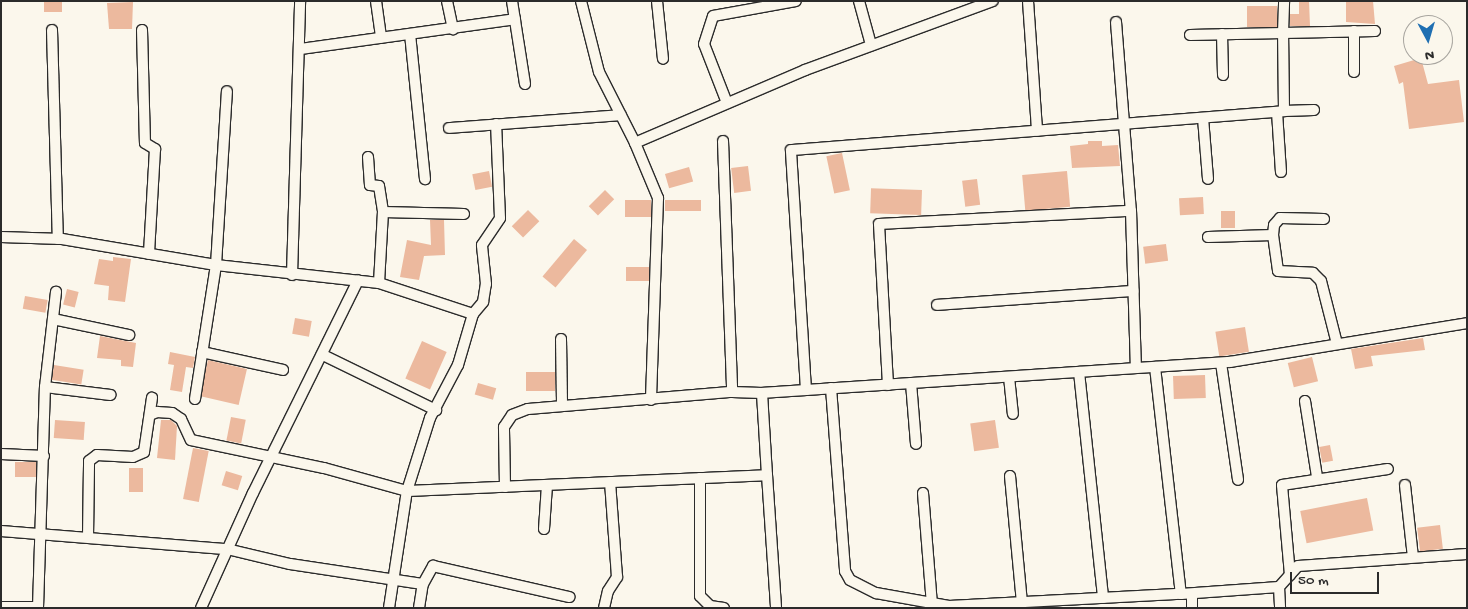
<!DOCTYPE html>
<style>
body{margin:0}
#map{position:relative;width:1468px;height:609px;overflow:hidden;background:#fbf7ec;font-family:"Gochi Hand",sans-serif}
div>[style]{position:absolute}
.building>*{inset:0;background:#ecb99e;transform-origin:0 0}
.roads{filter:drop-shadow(1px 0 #2b2b2b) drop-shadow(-1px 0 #2b2b2b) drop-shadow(0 1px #2b2b2b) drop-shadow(0 -1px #2b2b2b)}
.street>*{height:10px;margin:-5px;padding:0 5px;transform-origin:5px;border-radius:5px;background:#fbf7ec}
span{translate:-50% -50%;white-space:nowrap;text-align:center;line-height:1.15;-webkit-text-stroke:4.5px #fbf7ec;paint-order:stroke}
.frame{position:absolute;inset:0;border:2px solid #2b2b2b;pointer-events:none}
.north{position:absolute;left:1403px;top:15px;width:50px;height:50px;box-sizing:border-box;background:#fbf7ec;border:1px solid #a8a59f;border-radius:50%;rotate:174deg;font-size:14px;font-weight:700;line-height:20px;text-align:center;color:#2b2b2b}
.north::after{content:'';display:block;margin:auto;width:18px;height:22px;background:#1f6fb2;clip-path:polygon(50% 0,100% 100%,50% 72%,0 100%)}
.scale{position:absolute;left:1290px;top:572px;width:89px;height:22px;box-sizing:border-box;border:2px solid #2b2b2b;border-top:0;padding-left:6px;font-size:15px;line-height:18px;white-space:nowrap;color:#2b2b2b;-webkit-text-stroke:4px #fbf7ec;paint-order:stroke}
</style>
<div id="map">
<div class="building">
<i style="left:44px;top:1px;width:18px;height:11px"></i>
<i style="clip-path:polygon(1299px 1px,1309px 1px,1310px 26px,1290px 26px,1290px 14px,1299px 14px)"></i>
<i style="clip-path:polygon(1346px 1px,1373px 1px,1375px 24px,1346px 22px)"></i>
<i style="clip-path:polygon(133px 2px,132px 29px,109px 29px,107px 3px)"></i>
<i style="left:1247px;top:6px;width:30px;height:21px"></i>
<i style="clip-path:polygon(1421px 58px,1428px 84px,1459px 80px,1464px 122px,1409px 129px,1403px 82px,1399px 84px,1394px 66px)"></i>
<i style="clip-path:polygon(1088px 141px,1102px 141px,1102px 146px,1118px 145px,1120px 166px,1072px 168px,1070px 146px,1088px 144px)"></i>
<i style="left:842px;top:153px;width:38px;height:16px;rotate:78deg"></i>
<i style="left:748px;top:166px;width:25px;height:17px;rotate:83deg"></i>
<i style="left:689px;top:167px;width:15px;height:25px;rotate:74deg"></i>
<i style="left:489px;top:171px;width:16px;height:17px;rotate:79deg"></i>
<i style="left:1067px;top:171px;width:36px;height:45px;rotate:85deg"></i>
<i style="left:977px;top:179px;width:26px;height:15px;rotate:83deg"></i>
<i style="left:605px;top:190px;width:13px;height:23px;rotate:45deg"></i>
<i style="left:922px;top:190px;width:25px;height:51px;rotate:92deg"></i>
<i style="left:1203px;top:197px;width:17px;height:24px;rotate:87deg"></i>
<i style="left:625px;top:200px;width:26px;height:17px"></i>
<i style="left:665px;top:200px;width:36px;height:11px"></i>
<i style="left:528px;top:210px;width:16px;height:23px;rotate:45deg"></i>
<i style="left:1235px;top:211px;width:17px;height:14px;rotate:90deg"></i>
<i style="clip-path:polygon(430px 220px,444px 220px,445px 255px,424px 256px,419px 280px,400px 277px,407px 240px,431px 245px)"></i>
<i style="left:574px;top:239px;width:17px;height:49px;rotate:40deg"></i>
<i style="left:1166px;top:244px;width:17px;height:23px;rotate:83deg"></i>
<i style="clip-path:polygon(113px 257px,131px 259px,125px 302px,108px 300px,109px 286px,94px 284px,99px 259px,113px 261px)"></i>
<i style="left:626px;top:267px;width:23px;height:14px"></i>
<i style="left:67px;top:289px;width:12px;height:16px;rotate:14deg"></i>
<i style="left:25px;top:296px;width:23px;height:13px;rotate:10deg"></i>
<i style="left:295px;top:318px;width:17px;height:16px;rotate:10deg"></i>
<i style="left:1245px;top:327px;width:25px;height:30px;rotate:81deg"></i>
<i style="clip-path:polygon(100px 336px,136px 343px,133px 367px,121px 366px,121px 360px,97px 358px)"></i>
<i style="clip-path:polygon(1423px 338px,1425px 350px,1371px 356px,1373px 366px,1355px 369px,1351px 349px)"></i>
<i style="left:422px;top:341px;width:27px;height:41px;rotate:24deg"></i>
<i style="clip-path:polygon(170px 352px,195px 357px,193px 368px,186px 367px,182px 392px,170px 390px,174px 365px,168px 364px)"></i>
<i style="left:1312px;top:357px;width:25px;height:25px;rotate:76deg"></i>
<i style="left:208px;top:360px;width:40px;height:37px;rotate:13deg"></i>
<i style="left:54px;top:365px;width:30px;height:15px;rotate:9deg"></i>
<i style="left:555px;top:372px;width:19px;height:29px;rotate:90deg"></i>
<i style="left:1205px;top:375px;width:23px;height:32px;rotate:88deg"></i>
<i style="left:478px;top:383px;width:19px;height:12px;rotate:16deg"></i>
<i style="left:231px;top:417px;width:15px;height:24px;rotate:11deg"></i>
<i style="left:55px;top:420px;width:30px;height:18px;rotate:4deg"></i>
<i style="clip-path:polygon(161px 420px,171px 420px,177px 426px,175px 460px,157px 458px)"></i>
<i style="left:995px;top:420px;width:28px;height:25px;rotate:82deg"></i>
<i style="left:1330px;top:445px;width:16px;height:11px;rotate:79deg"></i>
<i style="left:193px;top:448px;width:16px;height:52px;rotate:11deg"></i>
<i style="left:15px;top:462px;width:21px;height:15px"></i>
<i style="left:143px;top:468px;width:24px;height:14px;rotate:90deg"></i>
<i style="left:226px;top:471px;width:17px;height:15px;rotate:17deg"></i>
<i style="left:1367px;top:498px;width:33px;height:68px;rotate:79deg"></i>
<i style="left:1440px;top:525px;width:24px;height:23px;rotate:83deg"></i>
</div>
<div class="roads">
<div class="street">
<i style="left:376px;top:1px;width:37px;rotate:82deg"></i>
<i style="left:447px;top:1px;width:29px;rotate:78deg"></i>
<i style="left:512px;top:1px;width:84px;rotate:81.1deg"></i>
<i style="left:581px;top:1px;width:73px;rotate:75.8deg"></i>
<i style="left:599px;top:72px;width:80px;rotate:63.1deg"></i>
<i style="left:635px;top:143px;width:60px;rotate:67.3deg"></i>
<i style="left:658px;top:198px;width:202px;rotate:92deg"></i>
<i style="left:657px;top:1px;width:58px;rotate:84.1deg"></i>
<i style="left:859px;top:1px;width:46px;rotate:74.7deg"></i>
<i style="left:1028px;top:1px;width:130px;rotate:86deg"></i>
<i style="left:1116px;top:22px;width:190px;rotate:85.5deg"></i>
<i style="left:52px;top:30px;width:209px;rotate:88.4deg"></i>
<i style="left:142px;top:30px;width:113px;rotate:88.5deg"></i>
<i style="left:145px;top:143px;width:12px;rotate:31deg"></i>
<i style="left:155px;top:149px;width:105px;rotate:93.3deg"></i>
<i style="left:1354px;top:31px;width:41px;rotate:90deg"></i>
<i style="left:410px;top:34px;width:146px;rotate:84.1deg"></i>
<i style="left:1222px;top:34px;width:41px;rotate:88.6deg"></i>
<i style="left:1190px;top:35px;width:93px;rotate:-1.2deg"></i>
<i style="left:1283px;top:33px;width:32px;rotate:-88deg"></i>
<i style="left:300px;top:49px;width:217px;rotate:-7.9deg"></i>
<i style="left:727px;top:103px;width:63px;rotate:-111.3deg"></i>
<i style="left:704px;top:44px;width:29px;rotate:-72deg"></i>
<i style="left:713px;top:16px;width:84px;rotate:-10.2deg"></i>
<i style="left:1284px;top:111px;width:30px;rotate:-2deg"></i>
<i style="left:1277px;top:112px;width:60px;rotate:86.2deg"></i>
<i style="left:1203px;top:118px;width:61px;rotate:85.3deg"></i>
<i style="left:449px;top:128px;width:172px;rotate:-4.3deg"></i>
<i style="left:723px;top:141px;width:251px;rotate:87.9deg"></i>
<i style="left:635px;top:143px;width:185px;rotate:-23.2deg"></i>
<i style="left:805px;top:70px;width:200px;rotate:-20.2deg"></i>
<i style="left:368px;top:157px;width:28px;rotate:86deg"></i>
<i style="left:370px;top:185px;width:9px;rotate:6deg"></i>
<i style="left:379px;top:186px;width:26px;rotate:81deg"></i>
<i style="left:383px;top:212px;width:81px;rotate:1.4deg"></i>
<i style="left:1273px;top:235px;width:10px;rotate:-84deg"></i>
<i style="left:1274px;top:225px;width:9px;rotate:-49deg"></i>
<i style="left:1280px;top:218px;width:44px;rotate:1.3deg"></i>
<i style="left:1px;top:237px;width:61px;rotate:1.9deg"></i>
<i style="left:62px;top:239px;width:156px;rotate:9.6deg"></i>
<i style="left:216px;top:265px;width:164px;rotate:6.3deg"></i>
<i style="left:379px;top:283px;width:99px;rotate:18.3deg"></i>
<i style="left:1208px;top:237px;width:65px;rotate:-1.8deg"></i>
<i style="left:1273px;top:235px;width:36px;rotate:82deg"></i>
<i style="left:1278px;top:271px;width:35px;rotate:3deg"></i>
<i style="left:1313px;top:273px;width:11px;rotate:45deg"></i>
<i style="left:1321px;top:281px;width:65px;rotate:75.7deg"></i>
<i style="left:292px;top:275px;width:274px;rotate:-88.3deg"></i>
<i style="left:379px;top:283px;width:71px;rotate:-86.8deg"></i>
<i style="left:937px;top:305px;width:197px;rotate:-4.1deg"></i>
<i style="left:53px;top:319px;width:78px;rotate:11.9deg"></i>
<i style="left:561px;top:339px;width:66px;rotate:89.1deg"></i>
<i style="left:202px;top:352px;width:83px;rotate:12.5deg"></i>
<i style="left:323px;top:355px;width:126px;rotate:26deg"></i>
<i style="left:1221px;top:363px;width:118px;rotate:81.7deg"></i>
<i style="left:1155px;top:367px;width:228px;rotate:83.5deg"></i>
<i style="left:1181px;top:594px;width:98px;rotate:-4.1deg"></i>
<i style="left:1279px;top:587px;width:28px;rotate:-48deg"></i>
<i style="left:1298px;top:566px;width:169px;rotate:-4.1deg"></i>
<i style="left:1079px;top:372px;width:227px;rotate:83.9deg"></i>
<i style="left:1009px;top:377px;width:37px;rotate:84deg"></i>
<i style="left:911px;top:383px;width:61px;rotate:85.3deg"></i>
<i style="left:888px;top:385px;width:161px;rotate:-93.2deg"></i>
<i style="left:879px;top:224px;width:252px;rotate:-3deg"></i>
<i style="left:1131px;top:211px;width:157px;rotate:88.2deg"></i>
<i style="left:45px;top:387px;width:66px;rotate:6.9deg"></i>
<i style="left:831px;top:388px;width:184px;rotate:85.6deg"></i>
<i style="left:845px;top:571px;width:10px;rotate:61deg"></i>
<i style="left:850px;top:580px;width:29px;rotate:27deg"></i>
<i style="left:876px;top:593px;width:74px;rotate:10.1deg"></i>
<i style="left:949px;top:606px;width:232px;rotate:-3deg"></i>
<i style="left:806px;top:390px;width:240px;rotate:-93.6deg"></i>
<i style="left:791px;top:150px;width:495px;rotate:-4.5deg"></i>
<i style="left:1284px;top:111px;width:78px;rotate:-90.7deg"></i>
<i style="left:1283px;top:33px;width:92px;rotate:-1.2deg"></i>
<i style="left:195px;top:399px;width:136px;rotate:-81.1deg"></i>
<i style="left:216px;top:265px;width:174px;rotate:-86.4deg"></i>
<i style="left:1305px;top:401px;width:77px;rotate:81deg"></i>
<i style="left:150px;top:415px;width:8px;rotate:-23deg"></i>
<i style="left:157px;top:412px;width:15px;rotate:4deg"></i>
<i style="left:172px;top:413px;width:11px;rotate:34deg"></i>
<i style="left:181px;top:419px;width:23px;rotate:65deg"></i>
<i style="left:191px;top:440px;width:136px;rotate:11.9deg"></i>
<i style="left:324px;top:468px;width:86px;rotate:15.5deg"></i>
<i style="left:407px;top:491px;width:77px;rotate:-72.5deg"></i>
<i style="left:430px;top:418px;width:60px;rotate:-62.2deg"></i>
<i style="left:458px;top:365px;width:53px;rotate:-73.6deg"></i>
<i style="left:473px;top:314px;width:16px;rotate:-50deg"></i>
<i style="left:483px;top:302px;width:18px;rotate:-81deg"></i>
<i style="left:486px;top:284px;width:39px;rotate:-96deg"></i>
<i style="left:482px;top:245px;width:32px;rotate:-56deg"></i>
<i style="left:500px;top:218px;width:94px;rotate:-92.4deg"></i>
<i style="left:1px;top:454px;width:43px;rotate:2.7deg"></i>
<i style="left:767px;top:475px;width:133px;rotate:86.1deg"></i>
<i style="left:1010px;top:476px;width:127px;rotate:84.6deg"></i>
<i style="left:700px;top:478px;width:118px;rotate:90deg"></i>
<i style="left:700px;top:596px;width:14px;rotate:45deg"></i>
<i style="left:710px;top:606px;width:14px;rotate:8deg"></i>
<i style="left:1405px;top:485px;width:72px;rotate:83.7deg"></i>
<i style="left:505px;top:487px;width:60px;rotate:-91deg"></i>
<i style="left:504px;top:427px;width:14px;rotate:-56deg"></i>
<i style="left:512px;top:415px;width:17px;rotate:-21deg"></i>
<i style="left:528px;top:409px;width:205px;rotate:-4.8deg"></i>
<i style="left:732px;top:392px;width:30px;rotate:2deg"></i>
<i style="left:923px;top:493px;width:111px;rotate:85.4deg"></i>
<i style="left:544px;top:529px;width:44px;rotate:-86.1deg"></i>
<i style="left:1px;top:531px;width:227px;rotate:4.6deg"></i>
<i style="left:227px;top:549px;width:65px;rotate:13.4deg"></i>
<i style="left:290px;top:564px;width:134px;rotate:8.6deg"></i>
<i style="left:88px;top:537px;width:76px;rotate:-89.2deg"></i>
<i style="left:89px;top:461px;width:10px;rotate:-37deg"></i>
<i style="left:97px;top:455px;width:36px;rotate:3deg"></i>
<i style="left:133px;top:457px;width:12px;rotate:-24deg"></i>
<i style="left:144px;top:452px;width:55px;rotate:-81.6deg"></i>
<i style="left:1290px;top:575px;width:90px;rotate:-95.1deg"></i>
<i style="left:1282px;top:485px;width:107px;rotate:-8.6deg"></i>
<i style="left:1279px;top:587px;width:21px;rotate:87deg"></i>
<i style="left:1px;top:607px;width:37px"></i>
<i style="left:38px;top:608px;width:221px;rotate:-88.2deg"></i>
<i style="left:45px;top:387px;width:96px;rotate:-83.4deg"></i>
<i style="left:201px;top:608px;width:126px;rotate:-65.7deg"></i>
<i style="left:253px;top:493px;width:237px;rotate:-63.7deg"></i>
<i style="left:389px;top:608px;width:118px;rotate:-81.3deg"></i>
<i style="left:407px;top:491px;width:360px;rotate:-2.5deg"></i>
<i style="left:767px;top:475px;width:82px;rotate:-93.5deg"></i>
<i style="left:762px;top:393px;width:469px;rotate:-3.8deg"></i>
<i style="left:1230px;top:362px;width:240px;rotate:-9.3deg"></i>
<i style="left:419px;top:608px;width:24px;rotate:-81deg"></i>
<i style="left:423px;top:584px;width:21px;rotate:-61deg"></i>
<i style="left:433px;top:566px;width:140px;rotate:12.8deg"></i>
<i style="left:604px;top:608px;width:17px;rotate:-77deg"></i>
<i style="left:608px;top:591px;width:17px;rotate:-57deg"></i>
<i style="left:617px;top:577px;width:95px;rotate:-94.2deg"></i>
<i style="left:1192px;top:608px;width:14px;rotate:-90deg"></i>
</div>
</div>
<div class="frame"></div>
<div class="north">N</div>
<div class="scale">50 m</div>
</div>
